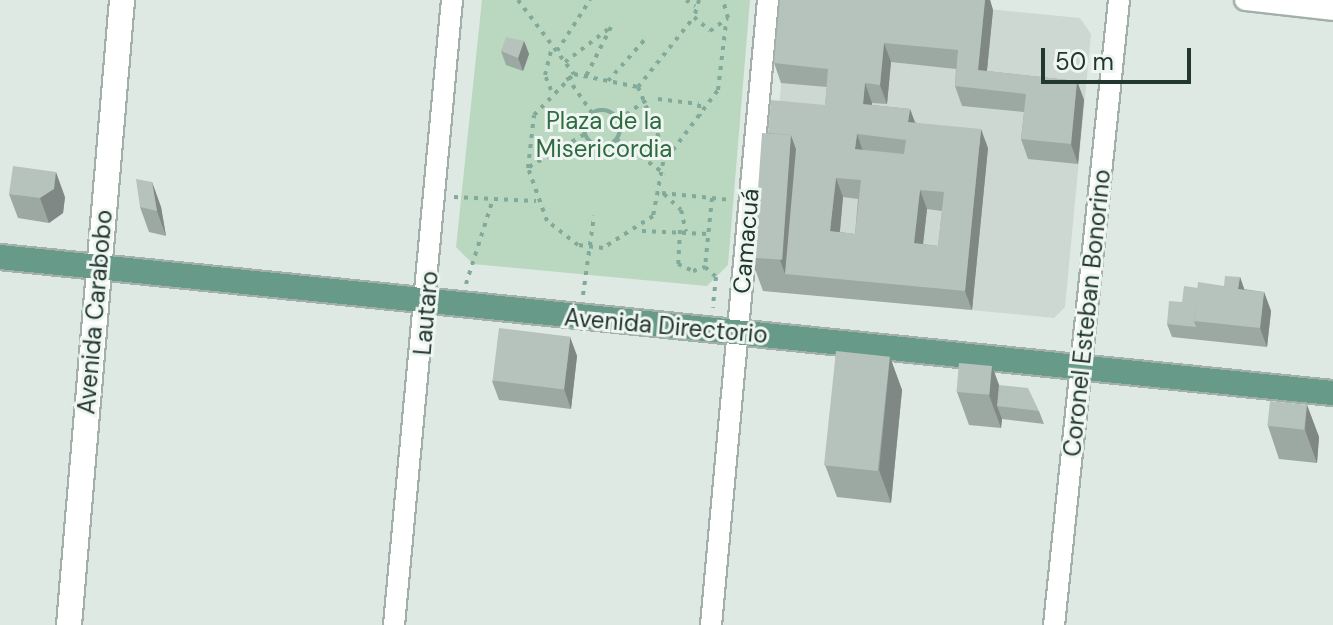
<!DOCTYPE html>
<meta charset="utf-8">
<style>
body{margin:0}
#map{position:relative;width:1333px;height:625px;overflow:hidden;background:#dfe9e4;font-family:"DM Sans",sans-serif}
div>[style]{position:absolute}
.built>*{inset:0;background:#cdd8d2}
.green>*{inset:0;background:#b9d8bf}
.path>*{height:4px;margin-top:-2px;transform-origin:0;background:repeating-linear-gradient(90deg,#82aa9a 0 4px,transparent 0 10px)}
.path>.ring{margin:-2px;padding:0;box-sizing:content-box;background:none;border:4px solid #82aa9a;border-radius:50%}
.roads{filter:drop-shadow(2px 0 #a3b0aa) drop-shadow(-2px 0 #a3b0aa) drop-shadow(0 2px #a3b0aa) drop-shadow(0 -2px #a3b0aa)}
.minor>*{height:20px;margin:-10px;padding:0 10px;transform-origin:10px;border-radius:10px;background:#fff}
.secondary>*{height:24px;margin:-12px;padding:0 12px;transform-origin:12px;border-radius:12px;background:#fff}
.primary>*{height:24px;margin:-12px;padding:0 12px;transform-origin:12px;border-radius:12px;background:#679a89}
.wall>*{inset:0;background:#9ca8a2}
.shaded-wall>*{inset:0;background:#7f8884}
.building>*{inset:0;background:#b5c3bc;transform-origin:0 0}
span{translate:-50% -50%;white-space:nowrap;text-align:center;line-height:1.15;-webkit-text-stroke:6px #eff6f2;paint-order:stroke}
.park-label{font-size:24px;color:#306a41}
.street-label{font-size:24px;color:#223730}
.scale{position:absolute;left:1041px;top:48px;width:150px;height:36px;box-sizing:border-box;border:4px solid #223730;border-top:0;padding-left:10px;font-size:24px;line-height:28px;white-space:nowrap;color:#223730;-webkit-text-stroke:6px #eff6f2;paint-order:stroke}
</style>
<div id="map">
<div class="built">
<i style="clip-path:polygon(893px 0,1080px 18px,1091px 34px,1065px 307px,1054px 318px,792px 293px,803px 169px,774px 165px,788px 4px)"></i>
</div>
<div class="green">
<i style="clip-path:polygon(482px 0,750px 0,728px 265px,707px 286px,473px 264px,456px 247px)"></i>
</div>
<div class="path">
<i style="left:518px;top:0;width:93px;rotate:52.9deg"></i>
<i style="left:686px;top:0;width:11px;rotate:34deg"></i>
<i style="left:699px;top:0;width:18px;rotate:106deg"></i>
<i style="left:694px;top:17px;width:21px;rotate:41deg"></i>
<i style="left:710px;top:31px;width:22px;rotate:-36deg"></i>
<i style="left:728px;top:18px;width:19px;rotate:-106deg"></i>
<i style="left:557px;top:51px;width:61px;rotate:-57.1deg"></i>
<i style="left:565px;top:62px;width:58px;rotate:-37.3deg"></i>
<i style="left:611px;top:27px;width:55px;rotate:117deg"></i>
<i style="left:574px;top:74px;width:65px;rotate:11.5deg"></i>
<i style="left:638px;top:87px;width:70px;rotate:67.4deg"></i>
<i style="left:665px;top:152px;width:65px;rotate:100.6deg"></i>
<i style="left:653px;top:216px;width:59px;rotate:147.4deg"></i>
<i style="left:603px;top:248px;width:25px;rotate:-173deg"></i>
<i style="left:578px;top:245px;width:39px;rotate:-142deg"></i>
<i style="left:547px;top:221px;width:56px;rotate:-109.7deg"></i>
<i style="left:528px;top:168px;width:53px;rotate:-83.5deg"></i>
<i style="left:534px;top:115px;width:57px;rotate:-45.7deg"></i>
<i style="left:567px;top:77px;width:44px;rotate:55.2deg"></i>
<i style="left:608px;top:81px;width:57px;rotate:-48.5deg"></i>
<i style="left:638px;top:87px;width:90px;rotate:-51.3deg"></i>
<i style="left:551px;top:90px;width:16px;rotate:-112deg"></i>
<i style="left:545px;top:75px;width:29px;rotate:-76deg"></i>
<i style="left:658px;top:99px;width:41px;rotate:7deg"></i>
<i style="left:699px;top:104px;width:12px;rotate:85deg"></i>
<i class="ring" style="left:584px;top:110px;width:32px;height:32px"></i>
<i style="left:618px;top:120px;width:35px;rotate:-35deg"></i>
<i style="left:616px;top:139px;width:60px;rotate:35.5deg"></i>
<i style="left:667px;top:158px;width:85px;rotate:-53.1deg"></i>
<i style="left:718px;top:90px;width:67px;rotate:-83.2deg"></i>
<i style="left:529px;top:167px;width:65px;rotate:-30.5deg"></i>
<i style="left:662px;top:193px;width:50px;rotate:5.7deg"></i>
<i style="left:712px;top:198px;width:69px;rotate:95.8deg"></i>
<i style="left:664px;top:194px;width:23px;rotate:43deg"></i>
<i style="left:681px;top:210px;width:22px;rotate:77deg"></i>
<i style="left:454px;top:197px;width:82px;rotate:2.8deg"></i>
<i style="left:712px;top:198px;width:18px;rotate:6deg"></i>
<i style="left:680px;top:230px;width:34px;rotate:93deg"></i>
<i style="left:678px;top:264px;width:17px;rotate:25deg"></i>
<i style="left:693px;top:271px;width:13px;rotate:-18deg"></i>
<i style="left:642px;top:231px;width:66px;rotate:2.6deg"></i>
<i style="left:705px;top:267px;width:15px;rotate:42deg"></i>
<i style="left:716px;top:277px;width:31px;rotate:96deg"></i>
<i style="left:466px;top:284px;width:89px;rotate:-72.4deg"></i>
<i style="left:583px;top:295px;width:80px;rotate:-82.1deg"></i>
</div>
<div class="roads">
<div class="minor">
<i style="left:1245px;top:0;width:89px;rotate:6.5deg"></i>
<i style="left:394px;top:625px;width:628px;rotate:-84.7deg"></i>
<i style="left:711px;top:625px;width:628px;rotate:-84.79deg"></i>
<i style="left:1054px;top:625px;width:628px;rotate:-84.06deg"></i>
</div>
<div class="secondary">
<i style="left:69px;top:625px;width:627px;rotate:-85.15deg"></i>
</div>
<div class="primary">
<i style="left:0;top:257px;width:1340px;rotate:5.83deg"></i>
</div>
</div>
<div class="wall">
<i style="clip-path:polygon(evenodd,780px 0,990px 0,993px 10px,987px 71px,1077px 81px,1084px 100px,1078px 164px,1028px 159px,1021px 139px,1024px 112px,962px 106px,955px 86px,956px 69px,891px 62px,887px 104px,872px 103px,872px 105px,910px 109px,915px 122px,988px 148px,972px 310px,763px 291px,751px 258px,768px 133px,825px 105px,827px 87px,781px 83px,774px 63px,780px 0,843px 197px,858px 199px,855px 234px,840px 232px,843px 197px,780px 0,927px 209px,942px 211px,938px 246px,923px 244px,927px 209px)"></i>
<i style="clip-path:polygon(524px 41px,529px 54px,523px 71px,506px 65px,501px 51px)"></i>
<i style="clip-path:polygon(152px 182px,161px 207px,166px 236px,149px 232px,140px 207px)"></i>
<i style="clip-path:polygon(9px 194px,65px 197px,63px 213px,49px 223px,18px 218px)"></i>
<i style="clip-path:polygon(1240px 277px,1244px 289px,1264px 292px,1271px 311px,1267px 347px,1172px 337px,1167px 324px,1182px 302px,1198px 288px,1224px 286px)"></i>
<i style="clip-path:polygon(570px 337px,577px 356px,571px 409px,499px 400px,492px 381px)"></i>
<i style="clip-path:polygon(890px 357px,902px 390px,891px 503px,837px 497px,825px 465px)"></i>
<i style="clip-path:polygon(992px 366px,999px 385px,1039px 411px,1044px 424px,1002px 419px,1001px 428px,969px 425px,957px 392px)"></i>
<i style="clip-path:polygon(1307px 405px,1319px 437px,1317px 463px,1279px 459px,1268px 426px)"></i>
</div>
<div class="shaded-wall">
<i style="clip-path:polygon(985px 0,990px 0,993px 10px,985px 89px,978px 70px)"></i>
<i style="clip-path:polygon(524px 41px,529px 54px,523px 71px,518px 58px)"></i>
<i style="clip-path:polygon(884px 43px,891px 62px,887px 104px,880px 85px)"></i>
<i style="clip-path:polygon(1077px 81px,1084px 100px,1078px 164px,1071px 144px)"></i>
<i style="clip-path:polygon(865px 83px,872px 103px,870px 124px,863px 104px)"></i>
<i style="clip-path:polygon(910px 109px,917px 128px,908px 122px)"></i>
<i style="clip-path:polygon(981px 129px,988px 148px,972px 310px,965px 291px)"></i>
<i style="clip-path:polygon(857px 134px,864px 154px,855px 149px)"></i>
<i style="clip-path:polygon(791px 135px,803px 168px,785px 274px,792px 293px,780px 260px)"></i>
<i style="clip-path:polygon(56px 172px,65px 197px,63px 213px,49px 223px,40px 198px)"></i>
<i style="clip-path:polygon(836px 178px,843px 197px,838px 250px,830px 231px)"></i>
<i style="clip-path:polygon(152px 182px,161px 207px,166px 236px,157px 211px)"></i>
<i style="clip-path:polygon(920px 190px,927px 209px,921px 262px,914px 243px)"></i>
<i style="clip-path:polygon(1240px 277px,1247px 297px,1238px 289px)"></i>
<i style="clip-path:polygon(1264px 292px,1271px 311px,1267px 347px,1260px 328px)"></i>
<i style="clip-path:polygon(570px 337px,577px 356px,571px 409px,564px 389px)"></i>
<i style="clip-path:polygon(890px 357px,902px 390px,891px 503px,879px 470px)"></i>
<i style="clip-path:polygon(992px 366px,1004px 399px,997px 406px,1002px 419px,1001px 428px,989px 395px)"></i>
<i style="clip-path:polygon(1307px 405px,1319px 437px,1317px 463px,1305px 430px)"></i>
</div>
<div class="building">
<i style="clip-path:polygon(evenodd,780px 0,985px 0,978px 70px,1077px 81px,1071px 144px,1021px 139px,1026px 94px,955px 86px,958px 50px,884px 43px,880px 85px,865px 83px,863px 104px,910px 109px,908px 122px,981px 129px,965px 291px,785px 274px,796px 149px,791px 135px,768px 133px,771px 100px,825px 105px,828px 69px,774px 63px,780px 0,857px 134px,906px 140px,904px 154px,855px 149px,857px 134px,780px 0,836px 178px,861px 180px,855px 234px,830px 231px,836px 178px,780px 0,920px 190px,944px 192px,938px 246px,914px 243px,920px 190px)"></i>
<i style="clip-path:polygon(506px 37px,524px 41px,518px 58px,501px 51px)"></i>
<i style="left:762px;top:133px;width:29px;height:125px;rotate:4deg"></i>
<i style="clip-path:polygon(13px 166px,56px 172px,54px 189px,40px 198px,9px 194px)"></i>
<i style="clip-path:polygon(136px 179px,152px 182px,157px 211px,140px 207px)"></i>
<i style="clip-path:polygon(1225px 276px,1240px 277px,1238px 289px,1264px 292px,1260px 328px,1194px 321px,1198px 282px,1224px 286px)"></i>
<i style="clip-path:polygon(1184px 286px,1198px 288px,1194px 321px,1196px 327px,1167px 324px,1169px 301px,1182px 302px)"></i>
<i style="left:499px;top:328px;width:72px;height:53px;rotate:7deg"></i>
<i style="left:836px;top:351px;width:54px;height:115px;rotate:6deg"></i>
<i style="left:959px;top:363px;width:33px;height:29px;rotate:5deg"></i>
<i style="clip-path:polygon(999px 385px,1028px 388px,1039px 411px,997px 406px)"></i>
<i style="left:1270px;top:401px;width:37px;height:25px;rotate:6deg"></i>
</div>
<div class="park-label">
<span style="left:604px;top:135px">Plaza de la<br>Misericordia</span>
</div>
<div class="street-label">
<span style="left:746px;top:241px;rotate:-85deg">Camacuá</span>
<span style="left:95px;top:312px;rotate:-85deg">Avenida Carabobo</span>
<span style="left:426px;top:313px;rotate:-85deg">Lautaro</span>
<span style="left:1087px;top:313px;rotate:-84deg">Coronel Esteban Bonorino</span>
<span style="left:666px;top:326px;rotate:5deg">Avenida Directorio</span>
</div>
<div class="scale">50 m</div>
</div>
